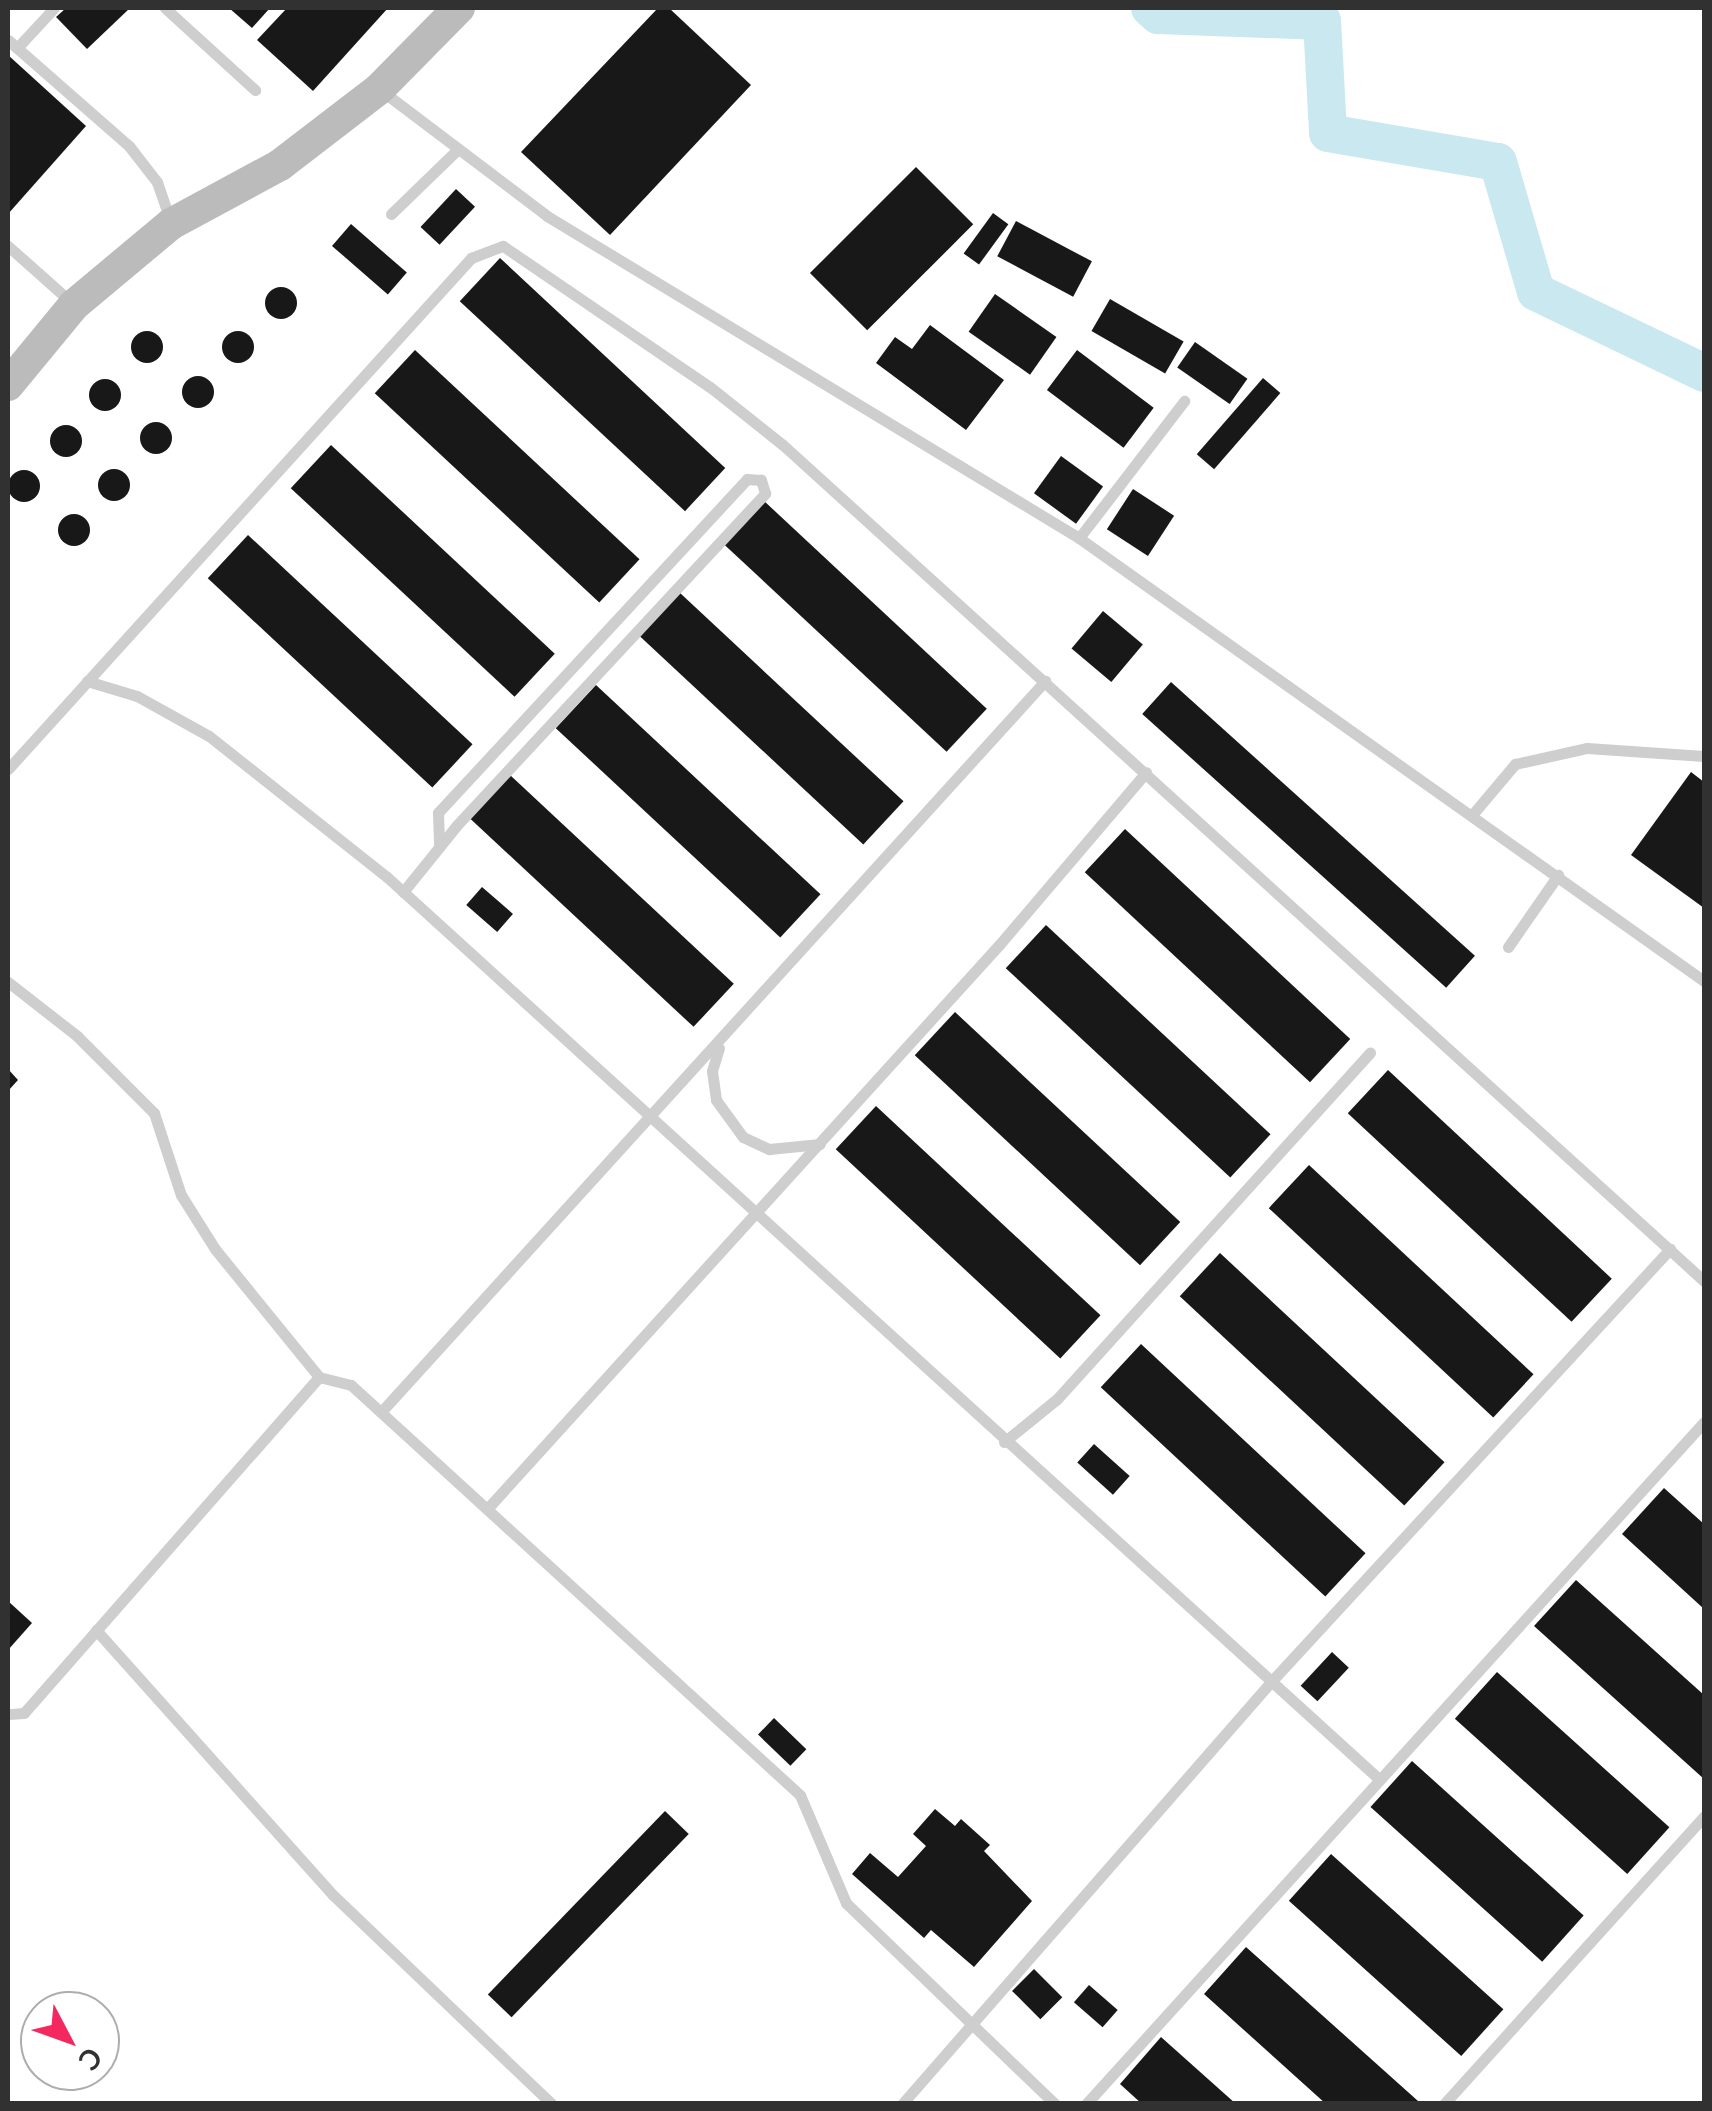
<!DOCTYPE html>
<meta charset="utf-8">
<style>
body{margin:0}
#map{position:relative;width:1712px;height:2111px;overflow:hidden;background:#fff;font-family:Lato,sans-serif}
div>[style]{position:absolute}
.river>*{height:38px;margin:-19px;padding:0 19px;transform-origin:19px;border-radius:19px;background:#cae8f0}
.building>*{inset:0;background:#181818;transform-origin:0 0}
.round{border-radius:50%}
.lane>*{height:11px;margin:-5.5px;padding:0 5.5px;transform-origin:5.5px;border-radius:5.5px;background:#cecece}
.secondary>*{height:32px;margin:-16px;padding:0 16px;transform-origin:16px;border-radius:16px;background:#bbb}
span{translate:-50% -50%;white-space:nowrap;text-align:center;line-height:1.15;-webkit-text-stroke:10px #fff;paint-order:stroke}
.frame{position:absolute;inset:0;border:10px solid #313131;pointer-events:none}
.north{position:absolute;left:20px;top:1991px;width:100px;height:100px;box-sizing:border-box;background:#fff;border:2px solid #adadad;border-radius:50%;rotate:131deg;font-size:28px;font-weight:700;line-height:40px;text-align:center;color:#313131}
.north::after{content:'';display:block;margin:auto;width:35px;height:45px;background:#f4275e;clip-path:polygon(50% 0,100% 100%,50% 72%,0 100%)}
</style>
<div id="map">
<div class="river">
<i style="left:1150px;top:8px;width:11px;rotate:41deg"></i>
<i style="left:1158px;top:15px;width:164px;rotate:2.1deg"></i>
<i style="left:1322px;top:21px;width:112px;rotate:86.9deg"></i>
<i style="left:1328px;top:133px;width:172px;rotate:9.7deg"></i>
<i style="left:1498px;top:162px;width:135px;rotate:73.7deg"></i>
<i style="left:1536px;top:292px;width:187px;rotate:25.7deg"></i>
</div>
<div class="building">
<i style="clip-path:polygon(66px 8px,130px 8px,87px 49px,56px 17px)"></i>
<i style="clip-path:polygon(229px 8px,270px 8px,252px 28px)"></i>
<i style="clip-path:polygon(287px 8px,388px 8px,313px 91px,257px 40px)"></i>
<i style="clip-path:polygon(658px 8px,669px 8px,751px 85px,610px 235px,521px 152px)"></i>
<i style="clip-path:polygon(8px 55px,86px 126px,8px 214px)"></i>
<i style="left:916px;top:167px;width:81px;height:150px;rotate:45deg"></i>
<i style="left:456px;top:189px;width:26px;height:52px;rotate:43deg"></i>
<i style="left:993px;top:213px;width:19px;height:50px;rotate:36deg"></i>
<i style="left:1016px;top:221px;width:86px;height:40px;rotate:28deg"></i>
<i style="left:351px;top:224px;width:74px;height:29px;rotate:41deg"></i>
<i style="left:500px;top:258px;width:308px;height:59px;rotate:43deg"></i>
<i class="round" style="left:265px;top:287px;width:32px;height:32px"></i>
<i style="left:995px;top:294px;width:75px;height:46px;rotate:35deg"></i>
<i style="left:1110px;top:299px;width:85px;height:37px;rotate:30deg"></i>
<i style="clip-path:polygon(930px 325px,1004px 380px,966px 430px,876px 363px,895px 337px,912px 349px)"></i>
<i class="round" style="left:222px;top:331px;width:32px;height:32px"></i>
<i class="round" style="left:131px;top:331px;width:32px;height:32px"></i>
<i style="left:1195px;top:342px;width:64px;height:31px;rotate:35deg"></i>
<i style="left:415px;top:350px;width:307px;height:59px;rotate:43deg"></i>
<i style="left:1077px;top:350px;width:96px;height:50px;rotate:37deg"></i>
<i class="round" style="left:182px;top:376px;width:32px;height:32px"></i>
<i style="left:1263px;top:378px;width:23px;height:101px;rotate:41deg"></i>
<i class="round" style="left:89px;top:379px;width:32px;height:32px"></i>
<i class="round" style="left:140px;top:422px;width:32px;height:32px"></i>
<i class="round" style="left:50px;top:425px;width:32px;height:32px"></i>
<i style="left:331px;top:445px;width:306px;height:59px;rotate:43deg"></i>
<i style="left:1061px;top:456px;width:52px;height:46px;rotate:36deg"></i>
<i class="round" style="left:98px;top:469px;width:32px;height:32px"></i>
<i class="round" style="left:8px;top:470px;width:32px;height:32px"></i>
<i style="left:1133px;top:489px;width:49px;height:48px;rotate:33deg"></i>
<i style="left:763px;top:500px;width:306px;height:59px;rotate:43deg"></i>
<i class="round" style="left:58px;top:514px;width:32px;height:32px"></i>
<i style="left:248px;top:535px;width:307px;height:59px;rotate:43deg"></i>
<i style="left:679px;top:592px;width:307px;height:59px;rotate:43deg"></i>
<i style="left:1103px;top:611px;width:52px;height:49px;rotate:40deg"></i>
<i style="left:1171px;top:682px;width:409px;height:43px;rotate:42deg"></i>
<i style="left:596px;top:685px;width:307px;height:59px;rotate:43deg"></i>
<i style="clip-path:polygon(1691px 772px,1704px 782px,1704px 908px,1631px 855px)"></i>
<i style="left:510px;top:775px;width:306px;height:59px;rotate:43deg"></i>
<i style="left:1125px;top:829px;width:308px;height:59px;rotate:43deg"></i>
<i style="left:482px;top:887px;width:41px;height:24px;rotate:41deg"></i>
<i style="left:1046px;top:925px;width:307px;height:59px;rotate:43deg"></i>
<i style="left:955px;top:1012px;width:308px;height:59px;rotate:43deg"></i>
<i style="clip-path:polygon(8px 1069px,18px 1080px,8px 1091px)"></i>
<i style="left:1388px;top:1070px;width:306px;height:59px;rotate:43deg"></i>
<i style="left:876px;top:1106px;width:307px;height:59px;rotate:43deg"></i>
<i style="left:1309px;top:1165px;width:307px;height:59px;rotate:43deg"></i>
<i style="left:1220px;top:1253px;width:307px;height:59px;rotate:43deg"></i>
<i style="left:1141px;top:1344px;width:307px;height:59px;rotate:43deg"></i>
<i style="left:1094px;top:1444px;width:48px;height:25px;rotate:42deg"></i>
<i style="clip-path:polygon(1664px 1488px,1704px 1524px,1704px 1609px,1622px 1534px)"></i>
<i style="clip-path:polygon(1576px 1580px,1704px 1695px,1704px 1779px,1534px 1626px)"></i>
<i style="clip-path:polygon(8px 1601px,32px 1623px,8px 1650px)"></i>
<i style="left:1332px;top:1652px;width:23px;height:46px;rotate:43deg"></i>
<i style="left:1497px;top:1672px;width:232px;height:63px;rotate:42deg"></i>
<i style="left:774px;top:1718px;width:45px;height:23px;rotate:44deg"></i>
<i style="left:1412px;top:1761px;width:231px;height:62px;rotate:42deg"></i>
<i style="clip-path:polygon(935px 1809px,955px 1826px,961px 1819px,990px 1845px,984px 1851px,1032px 1901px,974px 1967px,931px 1930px,924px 1938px,852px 1874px,870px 1853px,898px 1877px,926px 1846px,913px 1834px)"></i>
<i style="left:665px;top:1811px;width:33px;height:255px;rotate:44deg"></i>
<i style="left:1331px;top:1854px;width:232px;height:63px;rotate:42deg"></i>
<i style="clip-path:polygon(1246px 1947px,1418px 2101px,1416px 2104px,1326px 2104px,1204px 1994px)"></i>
<i style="left:1034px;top:1969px;width:40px;height:31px;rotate:45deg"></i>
<i style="left:1089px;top:1985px;width:38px;height:23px;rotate:41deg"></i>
<i style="clip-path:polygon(1161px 2037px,1236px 2104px,1142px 2104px,1120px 2084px)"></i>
</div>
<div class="lane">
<i style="left:165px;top:8px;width:122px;rotate:42.3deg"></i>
<i style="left:8px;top:40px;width:161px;rotate:41.2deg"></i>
<i style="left:129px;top:146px;width:46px;rotate:52.1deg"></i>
<i style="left:157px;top:182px;width:40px;rotate:71.1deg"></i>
<i style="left:17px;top:48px;width:54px;rotate:-47.2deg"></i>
<i style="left:382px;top:91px;width:207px;rotate:37.1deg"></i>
<i style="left:547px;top:216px;width:622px;rotate:31.18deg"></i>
<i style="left:1079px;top:538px;width:766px;rotate:35.33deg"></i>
<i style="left:391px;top:214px;width:93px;rotate:-44.1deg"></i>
<i style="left:8px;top:246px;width:84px;rotate:41.6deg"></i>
<i style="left:1079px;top:538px;width:173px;rotate:-52.5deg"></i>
<i style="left:87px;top:681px;width:52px;rotate:16.7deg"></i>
<i style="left:137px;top:696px;width:82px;rotate:29.1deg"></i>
<i style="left:209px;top:736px;width:227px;rotate:38.4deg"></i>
<i style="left:387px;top:877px;width:1339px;rotate:42.28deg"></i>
<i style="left:8px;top:769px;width:690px;rotate:-47.82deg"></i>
<i style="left:471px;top:258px;width:34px;rotate:-21deg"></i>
<i style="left:503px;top:246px;width:250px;rotate:34.3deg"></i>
<i style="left:710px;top:387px;width:93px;rotate:38.5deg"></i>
<i style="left:783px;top:445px;width:1244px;rotate:42.23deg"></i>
<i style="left:1472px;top:815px;width:67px;rotate:-49.9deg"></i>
<i style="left:1515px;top:764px;width:74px;rotate:-12.5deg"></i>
<i style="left:1587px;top:748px;width:117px;rotate:3.9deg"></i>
<i style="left:403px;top:892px;width:86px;rotate:-51.1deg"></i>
<i style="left:457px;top:825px;width:453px;rotate:-47.1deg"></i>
<i style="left:765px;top:493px;width:14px;rotate:-107deg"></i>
<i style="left:761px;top:480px;width:14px;rotate:-176deg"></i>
<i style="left:747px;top:479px;width:455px;rotate:132.8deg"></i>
<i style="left:438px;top:813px;width:34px;rotate:88deg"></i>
<i style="left:1508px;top:947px;width:88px;rotate:-55.2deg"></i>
<i style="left:8px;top:982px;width:88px;rotate:38deg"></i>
<i style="left:77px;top:1036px;width:109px;rotate:45deg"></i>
<i style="left:154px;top:1113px;width:86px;rotate:71.8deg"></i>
<i style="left:181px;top:1195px;width:64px;rotate:57.8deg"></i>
<i style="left:215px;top:1249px;width:165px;rotate:50.9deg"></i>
<i style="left:319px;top:1377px;width:447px;rotate:131.3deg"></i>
<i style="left:24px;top:1713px;width:16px;rotate:176deg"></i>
<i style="left:719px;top:1048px;width:24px;rotate:107deg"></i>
<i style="left:712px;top:1071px;width:29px;rotate:82deg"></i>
<i style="left:716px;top:1100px;width:46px;rotate:53.9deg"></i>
<i style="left:743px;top:1137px;width:29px;rotate:25deg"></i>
<i style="left:769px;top:1149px;width:51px;rotate:-5.6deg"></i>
<i style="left:319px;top:1377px;width:33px;rotate:14deg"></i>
<i style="left:351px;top:1385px;width:608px;rotate:42.4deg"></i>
<i style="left:800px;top:1795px;width:117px;rotate:66.9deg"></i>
<i style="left:846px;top:1903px;width:290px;rotate:43.9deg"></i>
<i style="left:381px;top:1412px;width:988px;rotate:-47.75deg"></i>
<i style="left:1004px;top:1442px;width:68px;rotate:-39.1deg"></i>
<i style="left:1057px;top:1399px;width:467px;rotate:-47.9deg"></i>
<i style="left:487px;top:1509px;width:762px;rotate:-47.77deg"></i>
<i style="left:999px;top:945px;width:227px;rotate:-49.6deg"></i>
<i style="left:96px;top:1630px;width:356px;rotate:48.2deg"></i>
<i style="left:333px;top:1895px;width:303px;rotate:43.7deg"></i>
<i style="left:902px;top:2104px;width:558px;rotate:-48.85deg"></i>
<i style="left:1269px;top:1684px;width:592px;rotate:-47.33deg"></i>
<i style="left:1086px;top:2104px;width:920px;rotate:-47.82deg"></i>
<i style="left:1444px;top:2104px;width:388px;rotate:-47.9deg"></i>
</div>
<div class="secondary">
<i style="left:8px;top:385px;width:104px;rotate:-50.5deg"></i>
<i style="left:74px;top:305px;width:126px;rotate:-39.9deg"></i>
<i style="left:171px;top:224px;width:124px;rotate:-28.4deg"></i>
<i style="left:280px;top:165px;width:125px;rotate:-37.5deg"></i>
<i style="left:379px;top:89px;width:114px;rotate:-45.4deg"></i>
</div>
<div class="frame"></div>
<div class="north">С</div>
</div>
